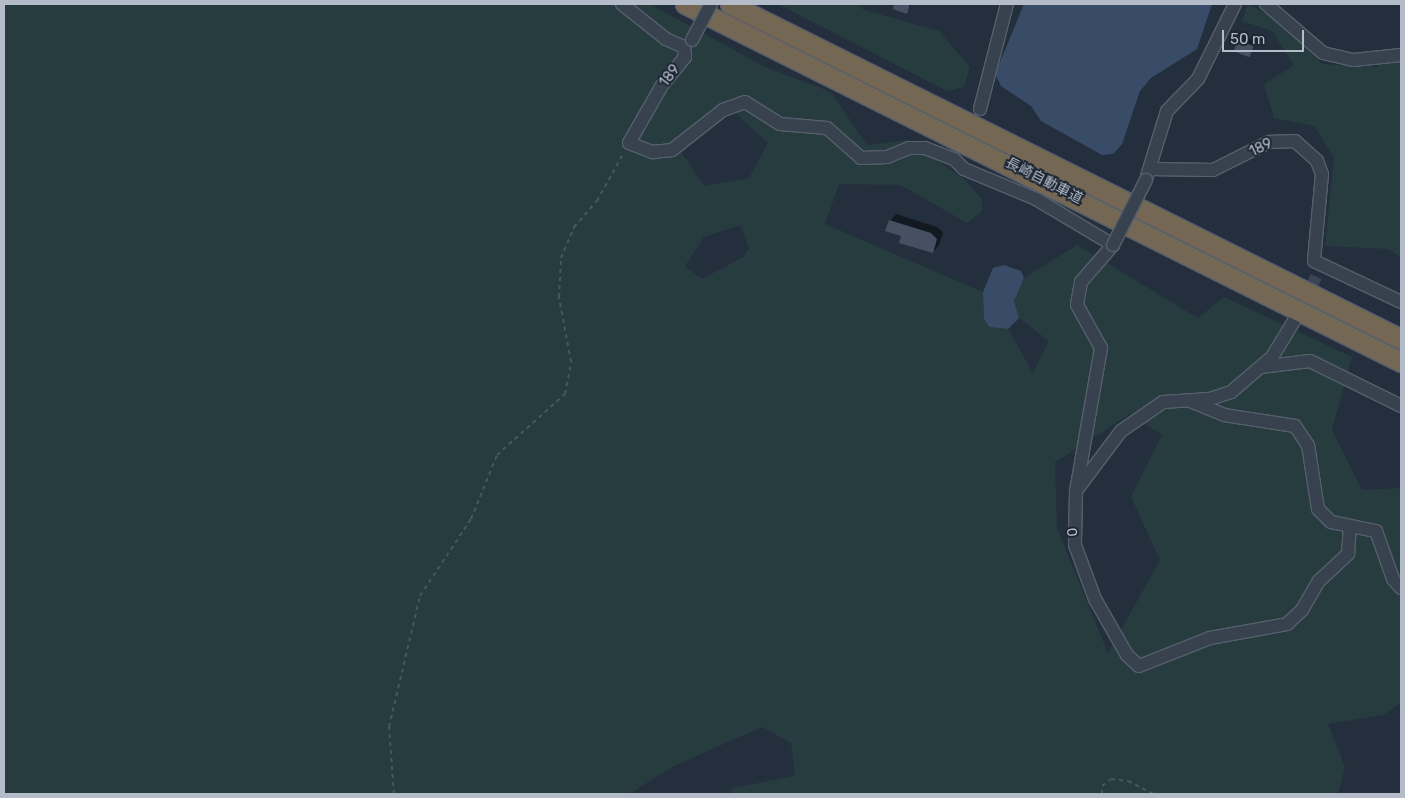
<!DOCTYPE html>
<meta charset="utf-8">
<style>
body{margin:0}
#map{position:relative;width:1405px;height:798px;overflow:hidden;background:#242f3e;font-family:Rubik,"Noto Sans JP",sans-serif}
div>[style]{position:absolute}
.green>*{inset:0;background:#263c3f}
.water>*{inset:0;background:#394c67}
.shadow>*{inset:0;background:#0007}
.building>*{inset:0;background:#455162;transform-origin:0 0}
.minor-tunnel>*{height:12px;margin-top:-6px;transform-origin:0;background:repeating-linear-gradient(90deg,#3a4453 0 12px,transparent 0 18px)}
.path>*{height:2px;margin-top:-1px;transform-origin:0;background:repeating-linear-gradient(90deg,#44595c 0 4px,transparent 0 8px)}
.roads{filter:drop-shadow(1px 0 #565f6c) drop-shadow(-1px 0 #565f6c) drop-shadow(0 1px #565f6c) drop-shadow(0 -1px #565f6c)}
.minor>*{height:12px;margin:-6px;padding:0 6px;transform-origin:6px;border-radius:6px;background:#38414e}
.highway>*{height:19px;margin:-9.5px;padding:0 9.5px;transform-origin:9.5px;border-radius:9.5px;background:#746855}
.bridges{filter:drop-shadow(1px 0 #565f6c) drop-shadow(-1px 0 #565f6c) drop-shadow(0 1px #565f6c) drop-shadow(0 -1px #565f6c)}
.minor-bridge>*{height:12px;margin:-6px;padding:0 6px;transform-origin:6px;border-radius:6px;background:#38414e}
span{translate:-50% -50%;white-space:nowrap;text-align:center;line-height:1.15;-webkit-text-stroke:4px #1d2633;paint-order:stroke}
.street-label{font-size:14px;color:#b4bcc9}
.frame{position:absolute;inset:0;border:5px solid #b4bcc9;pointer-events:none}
.scale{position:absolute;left:1222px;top:30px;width:82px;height:22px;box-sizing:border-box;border:2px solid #b4bcc9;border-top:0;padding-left:6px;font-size:15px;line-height:18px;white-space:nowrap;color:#b4bcc9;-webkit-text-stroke:4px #1d2633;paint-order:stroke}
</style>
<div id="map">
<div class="green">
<i style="clip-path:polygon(evenodd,4px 4px,650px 4px,765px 67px,831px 92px,867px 145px,907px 140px,964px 179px,982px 199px,982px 211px,967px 223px,901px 185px,839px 184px,825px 224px,983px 292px,984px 319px,989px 327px,1008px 329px,1033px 373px,1049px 341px,1019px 318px,1014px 301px,1024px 278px,1077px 245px,1198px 318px,1224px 297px,1352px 357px,1332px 430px,1362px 490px,1401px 488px,1401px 703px,1383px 715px,1328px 724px,1345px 767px,1338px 794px,730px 794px,732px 788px,795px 776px,791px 743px,762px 727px,674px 766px,629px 794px,4px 794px,4px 4px,731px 109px,768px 143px,749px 178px,704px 186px,681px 152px,731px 109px,4px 4px,740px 225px,749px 249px,743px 257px,702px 279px,685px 266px,704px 237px,740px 225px,4px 4px,1130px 414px,1162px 435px,1131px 497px,1160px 560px,1108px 653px,1057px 528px,1055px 462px,1130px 414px)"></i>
<i style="clip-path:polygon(778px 4px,858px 4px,864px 10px,939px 31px,970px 67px,964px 87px,947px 91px)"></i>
<i style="clip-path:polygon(1248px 4px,1279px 21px,1322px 64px,1377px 67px,1401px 47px,1401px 257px,1389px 249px,1325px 246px,1334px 157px,1314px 126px,1274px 118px,1264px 84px,1294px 65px,1272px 31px,1242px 21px)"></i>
</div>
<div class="water">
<i style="clip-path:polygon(1024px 4px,1212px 4px,1197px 49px,1151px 78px,1140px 91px,1122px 144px,1113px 154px,1102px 155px,1041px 121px,1031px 106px,1001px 86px,995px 74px)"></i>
<i style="clip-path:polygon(1004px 265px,1021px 271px,1024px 278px,1014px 301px,1019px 318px,1008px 329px,989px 327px,984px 319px,983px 292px,993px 268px)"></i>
</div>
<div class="shadow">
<i style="clip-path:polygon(896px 4px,912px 4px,906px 12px,894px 8px)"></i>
<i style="clip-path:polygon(1244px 36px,1257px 42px,1249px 56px,1235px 51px)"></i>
<i style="clip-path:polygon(896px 214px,937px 227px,943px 232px,939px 245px,933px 252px,903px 235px,890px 221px)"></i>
</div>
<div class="building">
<i style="clip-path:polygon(894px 4px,910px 4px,907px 14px,893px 9px)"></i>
<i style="left:1238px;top:40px;width:17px;height:12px;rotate:21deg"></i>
<i style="clip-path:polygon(889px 220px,931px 233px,937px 239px,933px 253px,899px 243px,901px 236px,885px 231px)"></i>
</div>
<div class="minor-tunnel">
<i style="left:1296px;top:318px;width:46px;rotate:-64deg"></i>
</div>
<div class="path">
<i style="left:394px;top:794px;width:67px;rotate:-94.3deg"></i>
<i style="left:389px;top:727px;width:135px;rotate:-76.7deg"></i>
<i style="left:420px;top:596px;width:92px;rotate:-56.5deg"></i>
<i style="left:471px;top:519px;width:69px;rotate:-67.9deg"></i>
<i style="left:497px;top:455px;width:91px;rotate:-41.9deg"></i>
<i style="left:565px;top:394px;width:33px;rotate:-79deg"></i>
<i style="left:571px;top:362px;width:66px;rotate:-100.5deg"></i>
<i style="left:559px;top:297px;width:39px;rotate:-87deg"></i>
<i style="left:561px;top:258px;width:34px;rotate:-67deg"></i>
<i style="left:574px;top:227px;width:35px;rotate:-49deg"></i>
<i style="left:597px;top:201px;width:54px;rotate:-61deg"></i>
<i style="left:1102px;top:794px;width:8px;rotate:-90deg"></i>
<i style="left:1102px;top:786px;width:11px;rotate:-38deg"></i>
<i style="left:1111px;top:779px;width:17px;rotate:7deg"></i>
<i style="left:1128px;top:781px;width:28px;rotate:27deg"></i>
</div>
<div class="roads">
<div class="minor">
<i style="left:622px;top:4px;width:56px;rotate:38.5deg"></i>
<i style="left:666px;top:39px;width:20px;rotate:24deg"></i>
<i style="left:1266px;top:4px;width:75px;rotate:40.7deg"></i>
<i style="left:1323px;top:53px;width:31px;rotate:13deg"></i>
<i style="left:1353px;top:60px;width:48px;rotate:-5.9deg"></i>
<i style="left:684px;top:47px;width:10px;rotate:84deg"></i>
<i style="left:685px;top:57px;width:38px;rotate:129deg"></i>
<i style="left:661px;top:87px;width:64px;rotate:119.7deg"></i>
<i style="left:629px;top:143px;width:26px;rotate:21deg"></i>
<i style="left:653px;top:152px;width:19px;rotate:-6deg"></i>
<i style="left:672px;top:150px;width:65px;rotate:-38.1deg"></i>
<i style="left:723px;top:110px;width:23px;rotate:-20deg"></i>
<i style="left:745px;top:102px;width:41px;rotate:32.2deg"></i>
<i style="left:780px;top:124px;width:47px;rotate:4.9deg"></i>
<i style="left:827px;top:128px;width:45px;rotate:41.4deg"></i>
<i style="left:861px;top:158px;width:26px;rotate:-2deg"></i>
<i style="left:887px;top:157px;width:24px;rotate:-22deg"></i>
<i style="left:909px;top:148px;width:16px"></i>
<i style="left:925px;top:148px;width:31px;rotate:21deg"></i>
<i style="left:954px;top:159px;width:14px;rotate:45deg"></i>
<i style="left:964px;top:169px;width:78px;rotate:22.6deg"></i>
<i style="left:1036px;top:199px;width:90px;rotate:30.9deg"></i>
<i style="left:1113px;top:245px;width:49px;rotate:130.9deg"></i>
<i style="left:1081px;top:282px;width:23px;rotate:100deg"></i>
<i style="left:1077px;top:305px;width:49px;rotate:60.8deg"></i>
<i style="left:1101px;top:348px;width:145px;rotate:99.9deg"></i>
<i style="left:980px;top:109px;width:108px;rotate:-75.6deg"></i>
<i style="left:1150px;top:169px;width:63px;rotate:0.9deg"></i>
<i style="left:1213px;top:170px;width:63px;rotate:-26.6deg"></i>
<i style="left:1269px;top:142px;width:26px;rotate:-2deg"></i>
<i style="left:1295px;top:141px;width:30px;rotate:42deg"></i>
<i style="left:1317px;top:161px;width:14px;rotate:69deg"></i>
<i style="left:1322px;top:174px;width:87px;rotate:95.3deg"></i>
<i style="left:1314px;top:261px;width:96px;rotate:25.2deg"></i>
<i style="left:1147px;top:176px;width:68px;rotate:-72.9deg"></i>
<i style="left:1167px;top:111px;width:45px;rotate:-45.9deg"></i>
<i style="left:1198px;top:79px;width:84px;rotate:-63.7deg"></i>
<i style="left:1294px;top:321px;width:42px;rotate:121.4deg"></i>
<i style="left:1272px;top:357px;width:54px;rotate:139.5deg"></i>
<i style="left:1231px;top:392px;width:23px;rotate:162deg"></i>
<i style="left:1209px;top:399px;width:46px;rotate:176.3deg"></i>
<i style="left:1163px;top:402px;width:51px;rotate:145.4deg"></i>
<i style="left:1121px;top:431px;width:75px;rotate:126.9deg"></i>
<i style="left:1076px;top:491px;width:54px;rotate:91.1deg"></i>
<i style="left:1075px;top:545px;width:58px;rotate:69.7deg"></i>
<i style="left:1095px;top:599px;width:64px;rotate:60.3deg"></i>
<i style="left:1127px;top:655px;width:16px;rotate:43deg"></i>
<i style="left:1139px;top:666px;width:76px;rotate:-21.5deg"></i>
<i style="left:1210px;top:638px;width:78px;rotate:-10.3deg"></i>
<i style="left:1287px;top:624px;width:21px;rotate:-43deg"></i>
<i style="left:1302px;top:610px;width:34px;rotate:-60deg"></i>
<i style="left:1319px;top:581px;width:40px;rotate:-43deg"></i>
<i style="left:1348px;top:554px;width:28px;rotate:-86deg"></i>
<i style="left:1261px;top:367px;width:49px;rotate:-7deg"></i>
<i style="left:1310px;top:361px;width:102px;rotate:26.3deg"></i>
<i style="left:1190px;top:401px;width:37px;rotate:22deg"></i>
<i style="left:1224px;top:415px;width:72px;rotate:8.8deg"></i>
<i style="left:1295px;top:426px;width:23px;rotate:56deg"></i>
<i style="left:1308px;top:445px;width:65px;rotate:81.1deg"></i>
<i style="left:1318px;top:509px;width:18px;rotate:45deg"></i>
<i style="left:1331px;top:522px;width:46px;rotate:11.3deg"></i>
<i style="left:1376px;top:531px;width:51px;rotate:70.5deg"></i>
<i style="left:1393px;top:579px;width:12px;rotate:48deg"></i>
</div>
<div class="highway">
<i style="left:685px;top:4px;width:801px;rotate:26.57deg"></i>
<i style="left:730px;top:4px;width:750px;rotate:26.53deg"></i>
</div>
</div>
<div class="bridges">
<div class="minor-bridge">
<i style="left:692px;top:40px;width:41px;rotate:-62.2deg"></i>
<i style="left:1113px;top:245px;width:73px;rotate:-63.1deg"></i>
</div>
</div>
<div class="street-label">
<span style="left:670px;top:76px;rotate:-53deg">189</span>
<span style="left:1261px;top:148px;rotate:-26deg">189</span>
<span style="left:1044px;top:181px;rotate:27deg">長崎自動車道</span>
<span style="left:1073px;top:532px;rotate:-97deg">0</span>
</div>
<div class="frame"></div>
<div class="scale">50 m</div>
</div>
